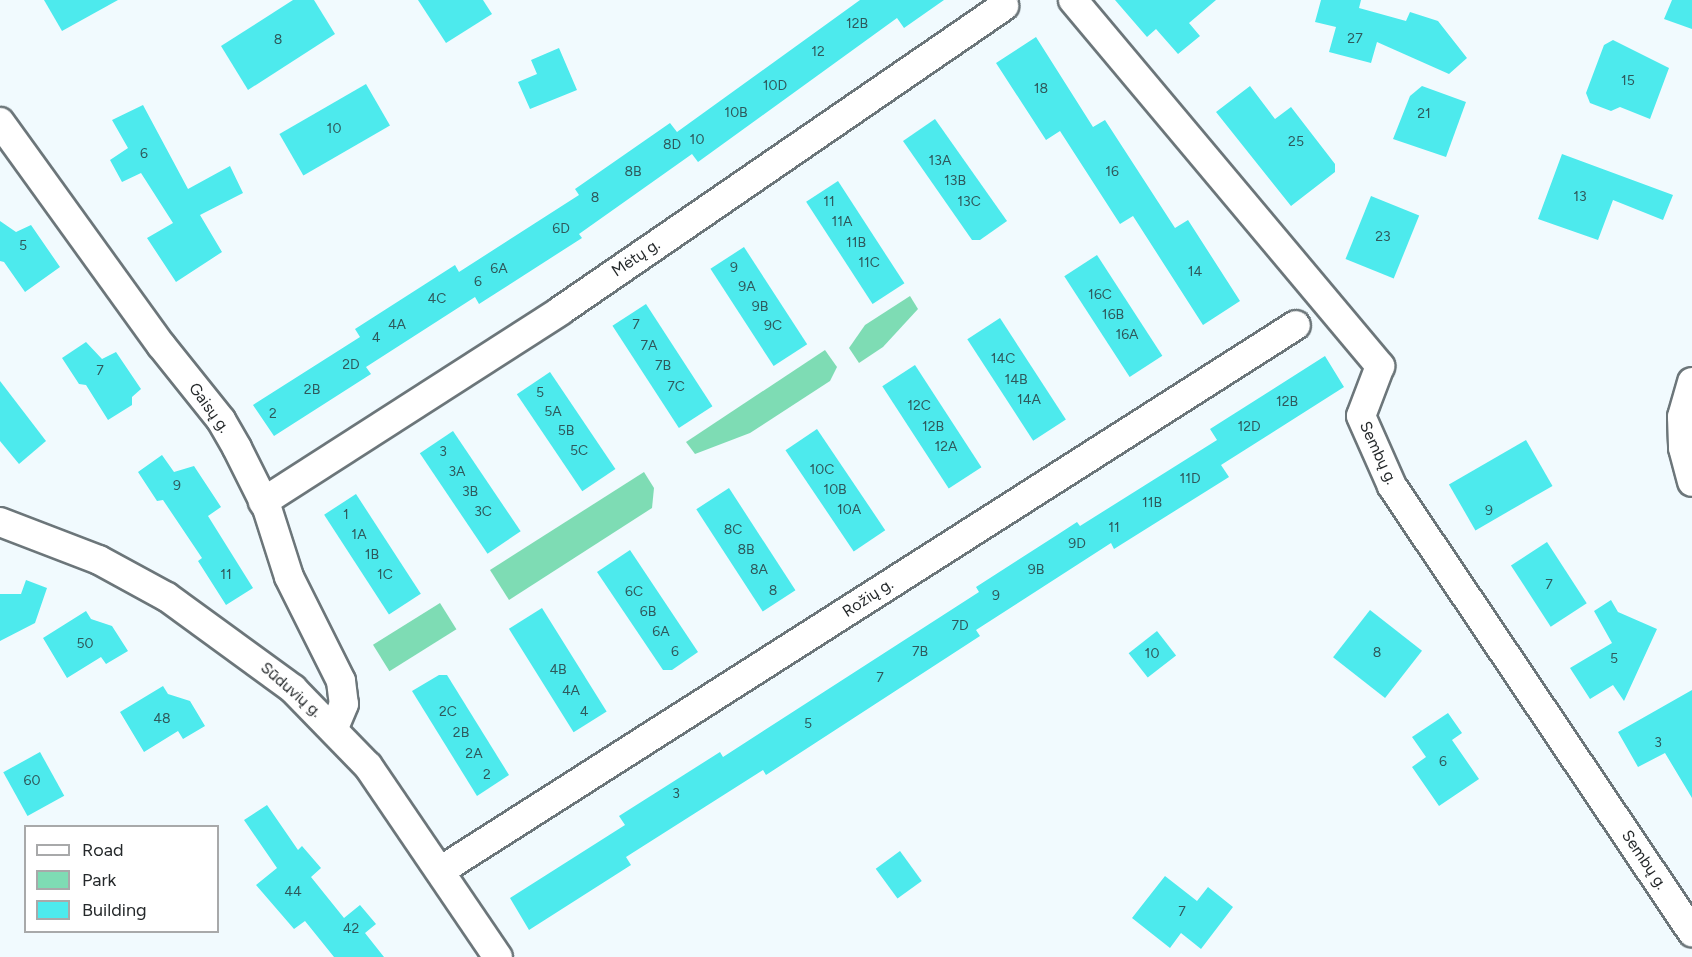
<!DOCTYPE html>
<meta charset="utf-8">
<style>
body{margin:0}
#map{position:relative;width:1692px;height:957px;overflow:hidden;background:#f1fafe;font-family:Figtree,sans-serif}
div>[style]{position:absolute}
.green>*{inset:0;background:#7edcb4;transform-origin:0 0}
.building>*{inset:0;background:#4deaed;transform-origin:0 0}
.roads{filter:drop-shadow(2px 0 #6c767a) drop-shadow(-2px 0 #6c767a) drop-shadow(0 2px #6c767a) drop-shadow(0 -2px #6c767a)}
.street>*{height:28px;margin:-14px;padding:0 14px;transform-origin:14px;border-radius:14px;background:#fff}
span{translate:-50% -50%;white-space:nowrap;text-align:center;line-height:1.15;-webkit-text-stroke:5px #fff;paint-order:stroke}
.number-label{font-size:14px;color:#2f595c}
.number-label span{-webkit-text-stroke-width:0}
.street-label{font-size:16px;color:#25292b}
.legend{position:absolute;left:24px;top:825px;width:195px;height:108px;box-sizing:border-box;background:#fff;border:2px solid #a8a9aa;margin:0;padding:8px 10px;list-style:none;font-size:18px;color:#25292b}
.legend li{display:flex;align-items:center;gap:12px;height:30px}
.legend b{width:30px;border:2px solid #a8a9aa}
</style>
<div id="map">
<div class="green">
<i style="clip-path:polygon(910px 296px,918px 309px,883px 347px,859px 363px,849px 348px,865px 325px)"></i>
<i style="clip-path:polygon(825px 350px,837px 367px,830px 381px,750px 433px,695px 454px,686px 442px)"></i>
<i style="clip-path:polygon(644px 472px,654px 488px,652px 508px,509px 600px,490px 570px)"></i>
<i style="left:440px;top:603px;width:31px;height:79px;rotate:58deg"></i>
</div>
<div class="building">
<i style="clip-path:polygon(44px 0,118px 0,62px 31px)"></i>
<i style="clip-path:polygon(293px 0,314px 0,335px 34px,248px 90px,221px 46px)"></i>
<i style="clip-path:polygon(418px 0,483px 0,492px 14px,446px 43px)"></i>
<i style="clip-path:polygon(860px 0,944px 0,904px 28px,897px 18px,698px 162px,692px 154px,579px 234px,582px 238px,479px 304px,475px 297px,366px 367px,371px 374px,274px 436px,253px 405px,360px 337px,355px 329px,455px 265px,459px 272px,579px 195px,575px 189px,670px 123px,677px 132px)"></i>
<i style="clip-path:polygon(1115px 0,1216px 0,1189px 23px,1200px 36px,1178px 54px,1156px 29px,1147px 37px)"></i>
<i style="clip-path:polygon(1321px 0,1361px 0,1359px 8px,1406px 21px,1410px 12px,1438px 21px,1467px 58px,1449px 74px,1377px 42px,1371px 63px,1329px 52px,1336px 27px,1315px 22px)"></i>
<i style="clip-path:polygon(1672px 0,1692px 0,1692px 29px,1664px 19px)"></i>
<i style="clip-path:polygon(1036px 37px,1093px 127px,1105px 120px,1175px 228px,1188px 220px,1240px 301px,1203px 325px,1133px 216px,1120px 224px,1060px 131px,1046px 140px,996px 63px)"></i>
<i style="clip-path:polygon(1613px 40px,1669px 68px,1650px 119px,1620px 107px,1611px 111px,1590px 103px,1586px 93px,1604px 45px)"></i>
<i style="clip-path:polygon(559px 48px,577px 90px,530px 109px,518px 82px,537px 74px,531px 60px)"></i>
<i style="left:366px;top:84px;width:48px;height:100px;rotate:60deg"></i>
<i style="clip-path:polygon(1250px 86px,1275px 119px,1291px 107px,1335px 164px,1335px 172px,1291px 206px,1216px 112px)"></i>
<i style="clip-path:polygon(1422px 86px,1466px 102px,1446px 157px,1393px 139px,1410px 96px)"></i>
<i style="clip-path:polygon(143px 105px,188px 189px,230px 166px,243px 193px,200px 215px,222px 252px,176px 282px,147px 238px,173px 223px,141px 173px,122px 182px,110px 160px,128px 148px,112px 120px)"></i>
<i style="clip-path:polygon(935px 119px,1007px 221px,980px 240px,972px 240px,903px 141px)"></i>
<i style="clip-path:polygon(1562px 154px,1673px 195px,1663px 220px,1613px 200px,1598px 240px,1538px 219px)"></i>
<i style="left:838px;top:181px;width:122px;height:38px;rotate:57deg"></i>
<i style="left:1371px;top:196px;width:52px;height:68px;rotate:22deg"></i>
<i style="clip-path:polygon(0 221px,16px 232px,31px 225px,60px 267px,25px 292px,4px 262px,0 261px)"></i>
<i style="left:744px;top:247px;width:116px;height:40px;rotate:57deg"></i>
<i style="left:1097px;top:255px;width:120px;height:39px;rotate:57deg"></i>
<i style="left:646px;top:304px;width:122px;height:40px;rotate:57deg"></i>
<i style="left:1000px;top:318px;width:121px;height:39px;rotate:57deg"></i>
<i style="clip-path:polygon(86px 342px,102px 359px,116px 352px,141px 389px,132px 397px,132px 405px,108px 420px,86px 385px,79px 384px,62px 358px)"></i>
<i style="clip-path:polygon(1325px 356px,1344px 387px,1221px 465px,1229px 477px,1114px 549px,1111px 543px,976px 630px,980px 636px,766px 775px,763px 770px,626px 857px,631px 865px,529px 930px,510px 898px,625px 825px,619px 816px,720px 752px,723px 757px,979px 592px,976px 587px,1057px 535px,1077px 522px,1080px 526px,1217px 440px,1210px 429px)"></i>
<i style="left:915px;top:365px;width:122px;height:39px;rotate:57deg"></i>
<i style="left:550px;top:372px;width:117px;height:40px;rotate:56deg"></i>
<i style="clip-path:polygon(0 381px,46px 441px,19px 464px,0 441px)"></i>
<i style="left:817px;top:429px;width:122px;height:38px;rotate:56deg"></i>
<i style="left:453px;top:431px;width:121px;height:40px;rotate:56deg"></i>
<i style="left:1526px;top:440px;width:53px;height:89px;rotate:60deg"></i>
<i style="clip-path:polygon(162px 455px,174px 472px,194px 466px,221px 507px,208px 516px,253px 588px,226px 605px,198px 561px,202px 558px,163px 500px,157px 501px,138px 472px)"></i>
<i style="left:729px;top:488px;width:122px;height:39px;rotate:57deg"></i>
<i style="left:356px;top:494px;width:119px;height:38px;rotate:57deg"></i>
<i style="left:1547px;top:542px;width:73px;height:43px;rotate:57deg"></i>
<i style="clip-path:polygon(630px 550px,698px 652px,672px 670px,663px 670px,597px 572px)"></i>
<i style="clip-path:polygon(26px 580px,47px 588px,35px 623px,0 641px,0 594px,21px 594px)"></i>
<i style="clip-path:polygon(1611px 600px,1618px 612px,1657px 629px,1624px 701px,1613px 685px,1590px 699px,1570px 668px,1612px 643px,1594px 611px)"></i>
<i style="left:542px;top:608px;width:122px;height:39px;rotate:58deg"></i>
<i style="left:1370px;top:610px;width:66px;height:60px;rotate:38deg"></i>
<i style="clip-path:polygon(86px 611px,91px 619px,112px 626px,128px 651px,106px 664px,101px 657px,67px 678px,43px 638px)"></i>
<i style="left:1157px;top:631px;width:31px;height:36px;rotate:52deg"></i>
<i style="clip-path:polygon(439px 675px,447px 675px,509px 775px,477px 796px,412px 691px)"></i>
<i style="clip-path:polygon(163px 686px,168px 694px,190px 701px,205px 726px,183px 739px,178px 731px,144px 752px,120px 712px)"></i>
<i style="clip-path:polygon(1692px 690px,1692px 798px,1665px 753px,1638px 767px,1618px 732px)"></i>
<i style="clip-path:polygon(1448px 713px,1462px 733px,1452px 740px,1479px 779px,1439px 806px,1412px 767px,1426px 757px,1412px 737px)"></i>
<i style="left:40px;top:752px;width:50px;height:42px;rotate:61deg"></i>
<i style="clip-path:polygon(267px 805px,298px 850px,302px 846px,321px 868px,311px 877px,344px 918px,360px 905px,376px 924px,365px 933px,384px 957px,334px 957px,305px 921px,294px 929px,256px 885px,277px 868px,244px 820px)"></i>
<i style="left:900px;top:851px;width:37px;height:30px;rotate:54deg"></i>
<i style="clip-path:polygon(1165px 876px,1197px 901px,1208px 887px,1233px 907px,1201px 949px,1181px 933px,1170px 948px,1132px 918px)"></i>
</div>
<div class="roads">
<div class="street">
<i style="left:1073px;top:0;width:478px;rotate:50deg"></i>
<i style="left:1380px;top:366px;width:53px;rotate:110.8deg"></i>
<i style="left:1361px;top:416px;width:77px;rotate:66.1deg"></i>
<i style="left:1392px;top:486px;width:538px;rotate:56.07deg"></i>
<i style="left:0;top:122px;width:275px;rotate:54.2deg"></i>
<i style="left:161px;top:345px;width:96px;rotate:51.3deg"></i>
<i style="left:221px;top:420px;width:32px;rotate:60deg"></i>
<i style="left:237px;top:448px;width:67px;rotate:63.4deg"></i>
<i style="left:267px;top:508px;width:72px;rotate:72.3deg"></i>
<i style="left:289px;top:577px;width:116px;rotate:63.4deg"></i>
<i style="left:341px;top:681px;width:23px;rotate:83deg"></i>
<i style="left:344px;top:704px;width:26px;rotate:113deg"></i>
<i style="left:1692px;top:382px;width:36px;rotate:106deg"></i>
<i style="left:1682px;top:417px;width:31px;rotate:88deg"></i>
<i style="left:1683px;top:448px;width:35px;rotate:75deg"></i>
<i style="left:263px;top:502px;width:353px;rotate:-32.7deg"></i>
<i style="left:560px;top:311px;width:539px;rotate:-34.49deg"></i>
<i style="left:0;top:522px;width:106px;rotate:21deg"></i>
<i style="left:99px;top:560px;width:77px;rotate:28.6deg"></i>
<i style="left:167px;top:597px;width:156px;rotate:36.1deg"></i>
<i style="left:293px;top:689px;width:107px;rotate:45.8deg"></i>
<i style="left:368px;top:766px;width:231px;rotate:55.8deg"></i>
<i style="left:440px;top:871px;width:1015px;rotate:-32.53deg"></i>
</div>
</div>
<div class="number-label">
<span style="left:857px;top:24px">12B</span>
<span style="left:1355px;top:39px">27</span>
<span style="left:278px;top:40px">8</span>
<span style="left:818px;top:52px">12</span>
<span style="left:1628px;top:81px">15</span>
<span style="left:775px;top:86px">10D</span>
<span style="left:1041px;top:89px">18</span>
<span style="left:736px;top:113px">10B</span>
<span style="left:1424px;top:114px">21</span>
<span style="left:334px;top:129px">10</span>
<span style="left:697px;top:140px">10</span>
<span style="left:1296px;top:142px">25</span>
<span style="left:672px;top:145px">8D</span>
<span style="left:144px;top:154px">6</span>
<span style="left:940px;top:161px">13A</span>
<span style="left:633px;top:172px">8B</span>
<span style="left:1112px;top:172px">16</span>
<span style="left:955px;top:181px">13B</span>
<span style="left:1580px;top:197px">13</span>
<span style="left:595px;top:198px">8</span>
<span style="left:829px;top:202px">11</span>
<span style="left:969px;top:202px">13C</span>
<span style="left:842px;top:222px">11A</span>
<span style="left:561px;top:229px">6D</span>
<span style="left:1383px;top:237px">23</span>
<span style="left:856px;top:243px">11B</span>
<span style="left:23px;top:246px">5</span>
<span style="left:869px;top:263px">11C</span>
<span style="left:734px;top:268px">9</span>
<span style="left:499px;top:269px">6A</span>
<span style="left:1195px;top:272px">14</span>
<span style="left:478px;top:282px">6</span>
<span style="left:747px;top:287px">9A</span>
<span style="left:1100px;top:295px">16C</span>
<span style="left:437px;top:299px">4C</span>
<span style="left:760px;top:307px">9B</span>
<span style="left:1113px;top:315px">16B</span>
<span style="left:397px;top:325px">4A</span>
<span style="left:636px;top:325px">7</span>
<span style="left:773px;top:326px">9C</span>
<span style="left:1127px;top:335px">16A</span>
<span style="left:376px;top:338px">4</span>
<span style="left:649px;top:346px">7A</span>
<span style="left:1003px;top:359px">14C</span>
<span style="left:351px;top:365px">2D</span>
<span style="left:663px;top:366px">7B</span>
<span style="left:100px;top:371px">7</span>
<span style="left:1016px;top:380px">14B</span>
<span style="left:676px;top:387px">7C</span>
<span style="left:312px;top:390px">2B</span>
<span style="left:540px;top:393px">5</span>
<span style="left:1029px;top:400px">14A</span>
<span style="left:1287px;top:402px">12B</span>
<span style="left:919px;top:406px">12C</span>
<span style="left:553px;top:412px">5A</span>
<span style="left:273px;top:414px">2</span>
<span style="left:933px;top:427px">12B</span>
<span style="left:1249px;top:427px">12D</span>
<span style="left:566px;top:431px">5B</span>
<span style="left:946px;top:447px">12A</span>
<span style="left:579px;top:451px">5C</span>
<span style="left:443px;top:452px">3</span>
<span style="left:822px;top:470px">10C</span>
<span style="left:457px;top:472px">3A</span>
<span style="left:1190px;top:479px">11D</span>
<span style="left:177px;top:486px">9</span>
<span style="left:835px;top:490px">10B</span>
<span style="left:470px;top:492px">3B</span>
<span style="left:1152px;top:503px">11B</span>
<span style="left:849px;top:510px">10A</span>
<span style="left:1489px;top:511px">9</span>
<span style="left:483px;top:512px">3C</span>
<span style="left:346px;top:515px">1</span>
<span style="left:1114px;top:528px">11</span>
<span style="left:733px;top:530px">8C</span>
<span style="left:359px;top:535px">1A</span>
<span style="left:1077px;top:544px">9D</span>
<span style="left:746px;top:550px">8B</span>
<span style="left:372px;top:555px">1B</span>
<span style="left:759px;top:570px">8A</span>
<span style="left:1036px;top:570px">9B</span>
<span style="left:226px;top:575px">11</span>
<span style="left:385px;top:575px">1C</span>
<span style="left:1549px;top:585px">7</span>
<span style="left:773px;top:591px">8</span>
<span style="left:634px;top:592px">6C</span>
<span style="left:996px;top:596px">9</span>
<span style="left:648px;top:612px">6B</span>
<span style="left:960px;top:626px">7D</span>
<span style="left:661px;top:632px">6A</span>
<span style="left:85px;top:644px">50</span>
<span style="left:675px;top:652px">6</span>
<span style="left:920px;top:652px">7B</span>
<span style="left:1377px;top:653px">8</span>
<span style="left:1152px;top:654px">10</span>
<span style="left:1614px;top:659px">5</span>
<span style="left:558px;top:670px">4B</span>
<span style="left:880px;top:678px">7</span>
<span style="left:571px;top:691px">4A</span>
<span style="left:448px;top:712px">2C</span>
<span style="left:584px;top:712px">4</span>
<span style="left:162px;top:719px">48</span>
<span style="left:808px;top:724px">5</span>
<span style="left:461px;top:733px">2B</span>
<span style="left:1658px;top:743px">3</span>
<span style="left:474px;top:754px">2A</span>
<span style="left:1443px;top:762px">6</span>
<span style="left:487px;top:775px">2</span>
<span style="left:32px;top:781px">60</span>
<span style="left:676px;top:794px">3</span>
<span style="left:293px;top:892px">44</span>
<span style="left:1182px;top:912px">7</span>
<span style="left:351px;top:929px">42</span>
</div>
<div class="street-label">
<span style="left:636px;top:258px;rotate:-34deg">Mėtų g.</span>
<span style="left:209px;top:408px;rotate:54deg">Gaisų g.</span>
<span style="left:1378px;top:453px;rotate:65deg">Sembų g.</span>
<span style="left:868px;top:598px;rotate:-33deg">Rožių g.</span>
<span style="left:291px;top:690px;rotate:41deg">Sūduvių g.</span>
<span style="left:1644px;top:860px;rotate:56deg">Sembų g.</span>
</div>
<ul class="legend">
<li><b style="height:8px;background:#fff"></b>Road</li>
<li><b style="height:16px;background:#7edcb4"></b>Park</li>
<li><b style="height:16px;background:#4deaed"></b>Building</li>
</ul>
</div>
